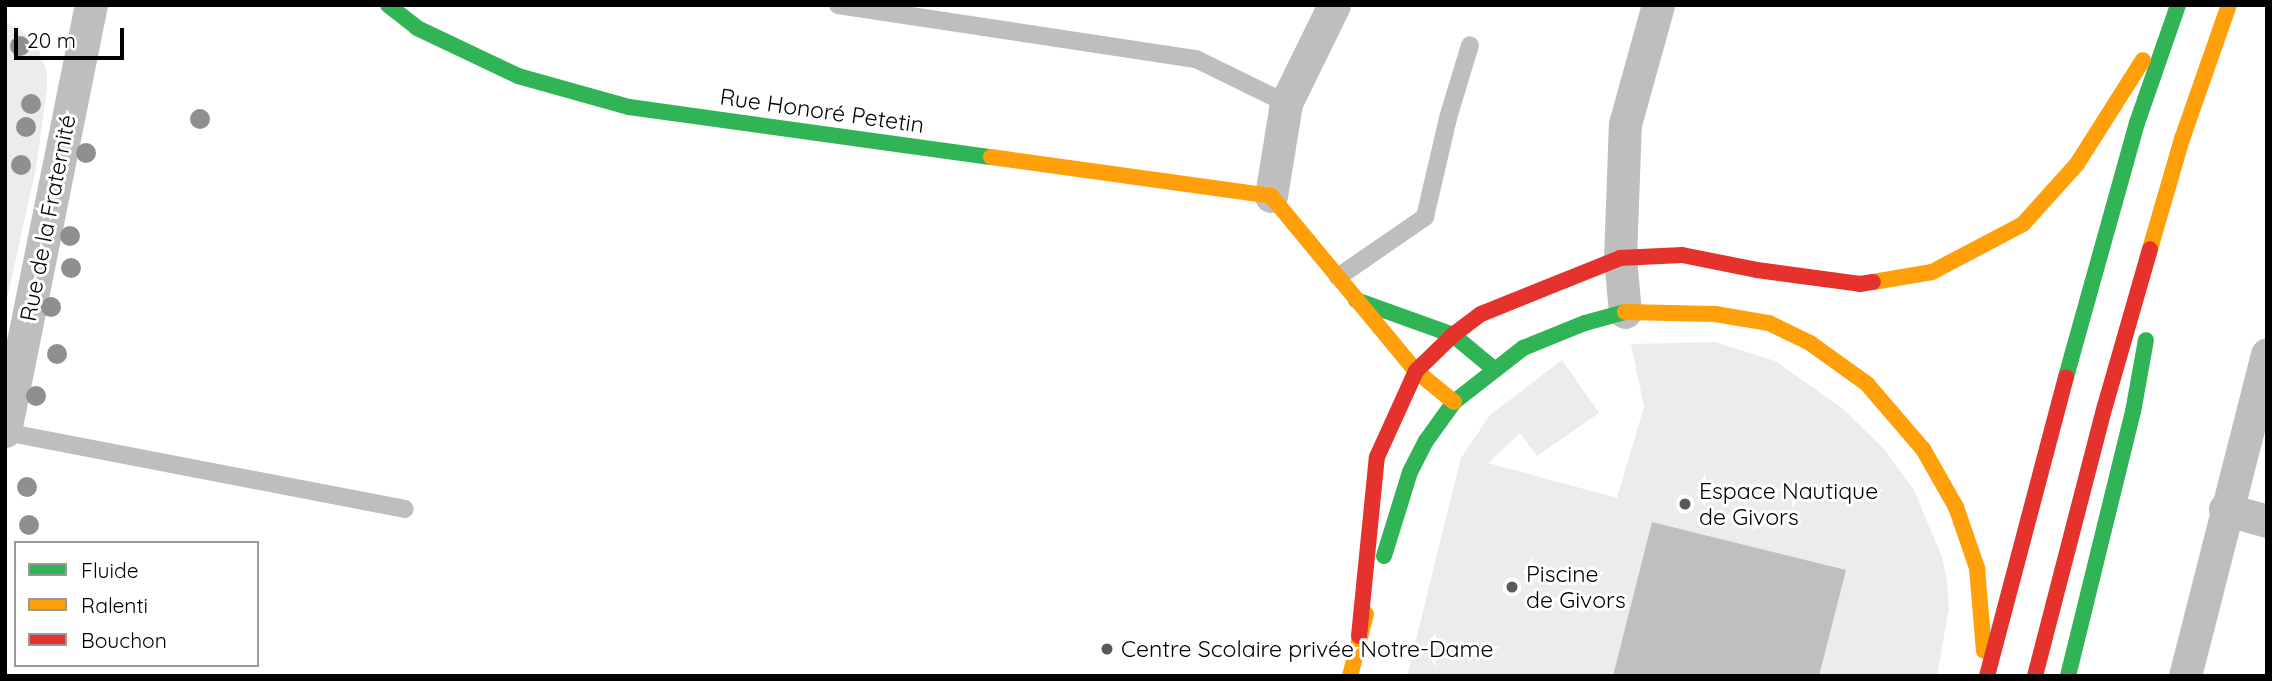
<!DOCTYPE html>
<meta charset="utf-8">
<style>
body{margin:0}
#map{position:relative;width:2272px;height:681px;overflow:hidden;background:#fff;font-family:Quicksand,sans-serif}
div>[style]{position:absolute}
.green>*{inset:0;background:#ececec}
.water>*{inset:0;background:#bfbfbf}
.lane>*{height:18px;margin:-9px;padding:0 9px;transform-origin:9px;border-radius:9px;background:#bebebe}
.street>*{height:33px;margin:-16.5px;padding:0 16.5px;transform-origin:16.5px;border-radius:16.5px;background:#bebebe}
.fast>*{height:16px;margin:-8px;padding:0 8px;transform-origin:8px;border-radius:8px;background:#30b455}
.slow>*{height:16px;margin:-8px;padding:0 8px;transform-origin:8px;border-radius:8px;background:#ff9f0a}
.jam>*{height:16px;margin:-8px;padding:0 8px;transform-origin:8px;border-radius:8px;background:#e5322d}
.trees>*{width:20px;height:20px;margin:-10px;border-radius:50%;background:#8f8f8f}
.dots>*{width:19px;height:19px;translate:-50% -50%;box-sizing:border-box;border:4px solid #fff;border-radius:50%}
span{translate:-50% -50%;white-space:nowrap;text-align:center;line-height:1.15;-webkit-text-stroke:6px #fff;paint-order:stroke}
.street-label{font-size:23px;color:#000}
.poi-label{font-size:23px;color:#000}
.left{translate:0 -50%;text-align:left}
.frame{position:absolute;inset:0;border:7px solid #000;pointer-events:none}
.legend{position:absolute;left:14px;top:541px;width:245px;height:126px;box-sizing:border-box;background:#fff;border:2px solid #999;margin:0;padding:9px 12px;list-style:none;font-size:21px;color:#000}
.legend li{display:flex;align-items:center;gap:14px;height:35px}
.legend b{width:35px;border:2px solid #999}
.scale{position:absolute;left:14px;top:28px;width:110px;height:32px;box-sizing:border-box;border:4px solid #000;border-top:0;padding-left:9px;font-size:21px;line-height:24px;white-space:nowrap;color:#000;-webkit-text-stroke:5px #fff;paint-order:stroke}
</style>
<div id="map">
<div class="green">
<i style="clip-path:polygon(5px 21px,26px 34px,38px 49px,47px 71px,47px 89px,36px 168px,5px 308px)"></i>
<i style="clip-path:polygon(1715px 342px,1775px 361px,1842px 408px,1884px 449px,1914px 490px,1942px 557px,1947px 581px,1949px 608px,1937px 676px,1407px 676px,1461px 458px,1490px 415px,1562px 360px,1599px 413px,1537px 456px,1520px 433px,1488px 463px,1617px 498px,1644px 407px,1631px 344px)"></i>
</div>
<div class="water">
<i style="clip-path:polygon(1652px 522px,1846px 570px,1819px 676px,1613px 676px)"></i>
</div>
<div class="lane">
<i style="left:838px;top:5px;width:362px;rotate:8.6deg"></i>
<i style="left:1196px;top:59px;width:100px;rotate:26.1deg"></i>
<i style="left:1338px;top:277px;width:106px;rotate:-34.6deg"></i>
<i style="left:1425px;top:217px;width:102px;rotate:-76.9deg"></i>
<i style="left:1448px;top:118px;width:76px;rotate:-73.2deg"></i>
<i style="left:5px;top:432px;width:407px;rotate:10.9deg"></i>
</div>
<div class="street">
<i style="left:1271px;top:196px;width:94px;rotate:-80.8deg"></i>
<i style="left:1286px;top:103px;width:109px;rotate:-63.9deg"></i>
<i style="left:1625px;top:312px;width:54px;rotate:-95.3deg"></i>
<i style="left:1620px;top:258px;width:134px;rotate:-87.9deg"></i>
<i style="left:1625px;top:124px;width:123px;rotate:-74.5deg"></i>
<i style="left:5px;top:431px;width:435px;rotate:-78.6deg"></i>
<i style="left:2225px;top:509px;width:44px;rotate:15.9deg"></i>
<i style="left:2185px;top:676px;width:332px;rotate:-75.7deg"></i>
</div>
<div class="fast">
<i style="left:388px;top:5px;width:37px;rotate:38deg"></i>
<i style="left:417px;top:28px;width:112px;rotate:25.4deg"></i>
<i style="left:518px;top:76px;width:115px;rotate:15.6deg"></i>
<i style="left:629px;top:107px;width:365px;rotate:7.9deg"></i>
<i style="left:1356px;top:300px;width:103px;rotate:19.8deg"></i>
<i style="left:1453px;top:335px;width:53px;rotate:39.7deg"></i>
<i style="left:2066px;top:377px;width:264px;rotate:-74.4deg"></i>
<i style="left:2137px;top:123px;width:125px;rotate:-70.8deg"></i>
<i style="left:1384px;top:556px;width:88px;rotate:-72.8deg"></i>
<i style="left:1410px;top:472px;width:35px;rotate:-63deg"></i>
<i style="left:1426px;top:441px;width:48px;rotate:-54.3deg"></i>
<i style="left:1454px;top:402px;width:88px;rotate:-38deg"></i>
<i style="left:1523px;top:348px;width:67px;rotate:-22deg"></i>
<i style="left:1585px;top:323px;width:41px;rotate:-15.4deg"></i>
<i style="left:2068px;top:676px;width:272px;rotate:-76.2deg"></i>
<i style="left:2133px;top:412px;width:73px;rotate:-79.8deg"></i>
</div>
<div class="slow">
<i style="left:991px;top:157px;width:283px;rotate:7.9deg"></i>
<i style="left:1271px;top:196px;width:227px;rotate:50.4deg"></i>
<i style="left:1416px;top:371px;width:49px;rotate:39.2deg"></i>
<i style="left:2150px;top:249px;width:115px;rotate:-73.8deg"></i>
<i style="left:2182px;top:139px;width:142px;rotate:-70.7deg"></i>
<i style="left:1873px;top:282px;width:60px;rotate:-9.6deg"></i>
<i style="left:1932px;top:272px;width:103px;rotate:-27.8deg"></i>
<i style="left:2023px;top:224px;width:81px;rotate:-48deg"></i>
<i style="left:2077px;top:164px;width:123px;rotate:-57.6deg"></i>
<i style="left:1625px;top:312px;width:90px;rotate:1.3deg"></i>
<i style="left:1715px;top:314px;width:55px;rotate:9.5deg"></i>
<i style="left:1769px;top:323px;width:46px;rotate:26deg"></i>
<i style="left:1810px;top:343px;width:70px;rotate:35.7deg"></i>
<i style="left:1867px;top:384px;width:86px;rotate:49.3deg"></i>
<i style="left:1923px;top:449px;width:67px;rotate:60.4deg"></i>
<i style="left:1956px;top:507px;width:65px;rotate:71deg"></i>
<i style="left:1977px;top:568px;width:83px;rotate:85.2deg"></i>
<i style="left:1350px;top:676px;width:64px;rotate:-75.5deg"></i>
</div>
<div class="jam">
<i style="left:1620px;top:258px;width:62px;rotate:-2.8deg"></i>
<i style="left:1682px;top:255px;width:76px;rotate:11.3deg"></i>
<i style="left:1757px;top:270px;width:104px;rotate:7.7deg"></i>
<i style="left:1860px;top:284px;width:13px;rotate:-9deg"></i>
<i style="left:1359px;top:636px;width:180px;rotate:-84.3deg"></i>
<i style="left:1377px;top:457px;width:94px;rotate:-65.6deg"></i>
<i style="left:1416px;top:371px;width:52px;rotate:-44.2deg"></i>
<i style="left:1453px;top:335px;width:35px;rotate:-37deg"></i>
<i style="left:1481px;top:314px;width:150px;rotate:-21.9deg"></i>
<i style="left:1987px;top:676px;width:309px;rotate:-75.2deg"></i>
<i style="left:2035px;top:676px;width:279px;rotate:-75.5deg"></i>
<i style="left:2105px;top:406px;width:163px;rotate:-74deg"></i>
</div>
<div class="trees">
<i style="left:20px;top:46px"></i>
<i style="left:31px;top:104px"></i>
<i style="left:200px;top:119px"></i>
<i style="left:26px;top:127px"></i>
<i style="left:86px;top:153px"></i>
<i style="left:21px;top:165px"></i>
<i style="left:70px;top:236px"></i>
<i style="left:71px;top:268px"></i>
<i style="left:51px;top:307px"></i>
<i style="left:57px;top:354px"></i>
<i style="left:36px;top:396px"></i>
<i style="left:27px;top:487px"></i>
<i style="left:29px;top:525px"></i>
</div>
<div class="dots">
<i style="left:1685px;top:504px;background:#595959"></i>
<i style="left:1512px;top:587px;background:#595959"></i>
<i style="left:1107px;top:649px;background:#595959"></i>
</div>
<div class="street-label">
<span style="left:822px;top:111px;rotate:8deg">Rue Honoré Petetin</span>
<span style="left:48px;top:218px;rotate:-79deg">Rue de la Fraternité</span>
</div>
<div class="poi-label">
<span class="left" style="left:1699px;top:504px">Espace Nautique<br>de Givors</span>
<span class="left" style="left:1526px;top:587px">Piscine<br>de Givors</span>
<span class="left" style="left:1121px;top:649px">Centre Scolaire privée Notre-Dame</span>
</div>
<div class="frame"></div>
<ul class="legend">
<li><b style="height:9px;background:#30b455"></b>Fluide</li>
<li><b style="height:9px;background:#ff9f0a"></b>Ralenti</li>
<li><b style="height:9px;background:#e5322d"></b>Bouchon</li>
</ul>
<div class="scale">20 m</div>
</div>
